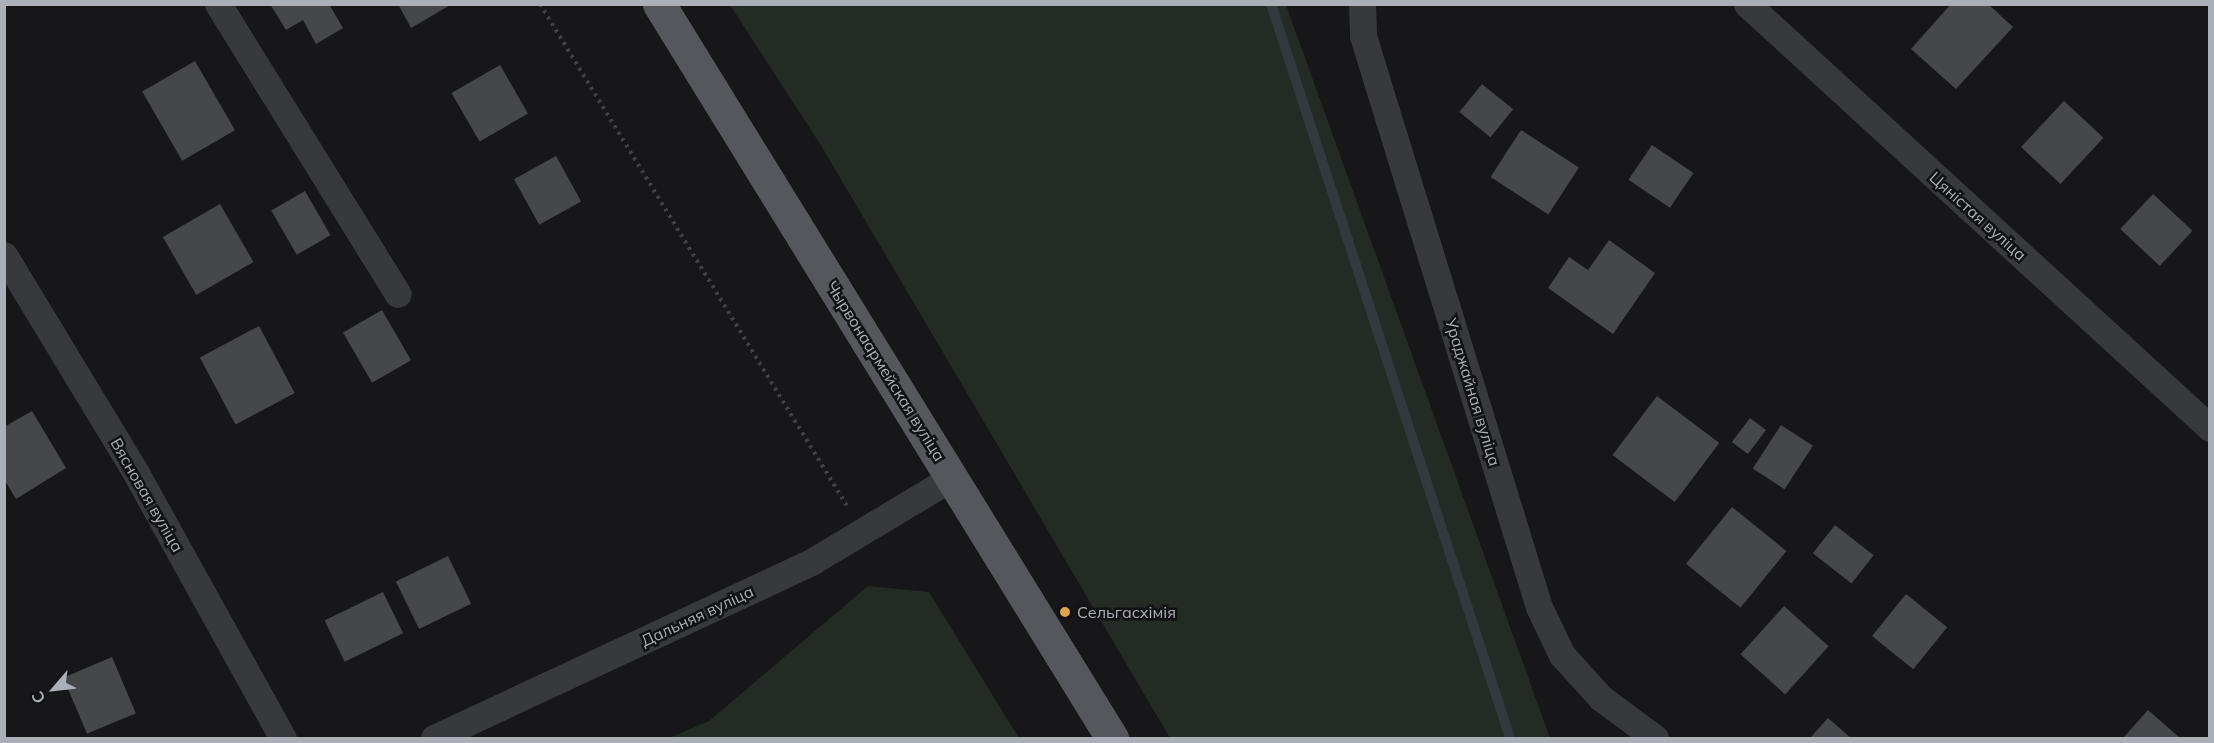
<!DOCTYPE html>
<meta charset="utf-8">
<style>
body{margin:0}
#map{position:relative;width:2214px;height:743px;overflow:hidden;background:#171719;font-family:Mulish,sans-serif}
div>[style]{position:absolute}
.green>*{inset:0;background:#242a24}
.stream>*{height:10px;margin:-5px;padding:0 5px;transform-origin:5px;border-radius:5px;background:#323a40}
.building>*{inset:0;background:#46474b;transform-origin:0 0}
.path>*{height:4px;margin-top:-2px;transform-origin:0;background:repeating-linear-gradient(90deg,#3f4044 0 3px,transparent 0 7.5px)}
.minor>*{height:27px;margin:-13.5px;padding:0 13.5px;transform-origin:13.5px;border-radius:13.5px;background:#38393d}
.primary>*{height:33px;margin:-16.5px;padding:0 16.5px;transform-origin:16.5px;border-radius:16.5px;background:#55575c}
.dots>*{width:16px;height:16px;translate:-50% -50%;box-sizing:border-box;border:3px solid #121214;border-radius:50%}
span{translate:-50% -50%;white-space:nowrap;text-align:center;line-height:1.15;-webkit-text-stroke:5px #121214;paint-order:stroke}
.street-label{font-size:16px;color:#abafb7}
.poi-label{font-size:16px;color:#abafb7}
.left{translate:0 -50%;text-align:left}
.frame{position:absolute;inset:0;border:6px solid #abafb7;pointer-events:none}
.north{position:absolute;left:24px;top:659px;width:60px;height:60px;-webkit-text-stroke:4px #121214;paint-order:stroke;rotate:242deg;font-size:16px;font-weight:700;line-height:24px;text-align:center;color:#abafb7}
.north::after{content:'';display:block;margin:auto;width:21px;height:27px;background:#abafb7;clip-path:polygon(50% 0,100% 100%,50% 72%,0 100%)}
</style>
<div id="map">
<div class="green">
<i style="clip-path:polygon(730px 5px,1286px 5px,1550px 738px,1170px 738px,822px 147px)"></i>
<i style="clip-path:polygon(868px 586px,929px 592px,1019px 738px,669px 738px,709px 721px)"></i>
</div>
<div class="stream">
<i style="left:1271px;top:4px;width:772px;rotate:71.96deg"></i>
</div>
<div class="building">
<i style="clip-path:polygon(270px 4px,329px 4px,343px 28px,316px 44px,303px 20px,286px 30px)"></i>
<i style="clip-path:polygon(398px 4px,452px 4px,411px 28px)"></i>
<i style="clip-path:polygon(1951px 4px,1988px 4px,2013px 27px,1956px 89px,1911px 49px)"></i>
<i style="left:195px;top:61px;width:80px;height:61px;rotate:60deg"></i>
<i style="left:500px;top:65px;width:56px;height:56px;rotate:60deg"></i>
<i style="left:1482px;top:84px;width:40px;height:36px;rotate:39deg"></i>
<i style="left:2064px;top:101px;width:54px;height:63px;rotate:43deg"></i>
<i style="left:1521px;top:130px;width:69px;height:56px;rotate:33deg"></i>
<i style="left:1652px;top:145px;width:50px;height:42px;rotate:34deg"></i>
<i style="left:556px;top:156px;width:52px;height:48px;rotate:61deg"></i>
<i style="left:305px;top:191px;width:51px;height:39px;rotate:60deg"></i>
<i style="left:2153px;top:194px;width:54px;height:48px;rotate:43deg"></i>
<i style="left:220px;top:204px;width:67px;height:66px;rotate:60deg"></i>
<i style="clip-path:polygon(1609px 240px,1655px 273px,1613px 334px,1548px 288px,1569px 257px,1588px 270px)"></i>
<i style="left:382px;top:310px;width:58px;height:45px;rotate:60deg"></i>
<i style="left:259px;top:326px;width:76px;height:67px;rotate:62deg"></i>
<i style="left:1657px;top:396px;width:78px;height:74px;rotate:37deg"></i>
<i style="clip-path:polygon(32px 411px,66px 468px,16px 499px,4px 479px,4px 427px)"></i>
<i style="left:1750px;top:418px;width:20px;height:30px;rotate:37deg"></i>
<i style="left:1781px;top:425px;width:38px;height:52px;rotate:33deg"></i>
<i style="left:1732px;top:507px;width:70px;height:73px;rotate:39deg"></i>
<i style="left:1835px;top:525px;width:49px;height:36px;rotate:38deg"></i>
<i style="left:448px;top:556px;width:53px;height:58px;rotate:64deg"></i>
<i style="left:383px;top:592px;width:46px;height:65px;rotate:64deg"></i>
<i style="left:1906px;top:594px;width:53px;height:54px;rotate:39deg"></i>
<i style="left:1784px;top:606px;width:60px;height:65px;rotate:42deg"></i>
<i style="left:112px;top:657px;width:61px;height:53px;rotate:67deg"></i>
<i style="clip-path:polygon(2148px 710px,2180px 738px,2123px 738px)"></i>
<i style="clip-path:polygon(1828px 718px,1851px 738px,1810px 738px)"></i>
</div>
<div class="path">
<i style="left:540px;top:4px;width:588px;rotate:58.55deg"></i>
</div>
<div class="minor">
<i style="left:218px;top:4px;width:341px;rotate:58.2deg"></i>
<i style="left:1362px;top:4px;width:32px;rotate:88deg"></i>
<i style="left:1363px;top:36px;width:598px;rotate:72.87deg"></i>
<i style="left:1539px;top:607px;width:53px;rotate:64.4deg"></i>
<i style="left:1562px;top:655px;width:58px;rotate:47.8deg"></i>
<i style="left:1601px;top:698px;width:67px;rotate:36.5deg"></i>
<i style="left:1747px;top:4px;width:628px;rotate:42.48deg"></i>
<i style="left:4px;top:255px;width:257px;rotate:58.8deg"></i>
<i style="left:137px;top:475px;width:301px;rotate:61deg"></i>
<i style="left:434px;top:738px;width:418px;rotate:-25deg"></i>
<i style="left:813px;top:561px;width:161px;rotate:-31deg"></i>
</div>
<div class="primary">
<i style="left:659px;top:4px;width:863px;rotate:58.32deg"></i>
</div>
<div class="dots">
<i style="left:1065px;top:612px;background:#dba54d"></i>
</div>
<div class="street-label">
<span style="left:1978px;top:216px;rotate:42deg">Цяністая вуліца</span>
<span style="left:886px;top:371px;rotate:58deg">Чырвонаармейская вуліца</span>
<span style="left:1473px;top:392px;rotate:73deg">Ураджайная вуліца</span>
<span style="left:147px;top:495px;rotate:60deg">Вясновая вуліца</span>
<span style="left:697px;top:616px;rotate:-25deg">Дальняя вуліца</span>
</div>
<div class="poi-label">
<span class="left" style="left:1077px;top:612px">Сельгасхімія</span>
</div>
<div class="frame"></div>
<div class="north">С</div>
</div>
